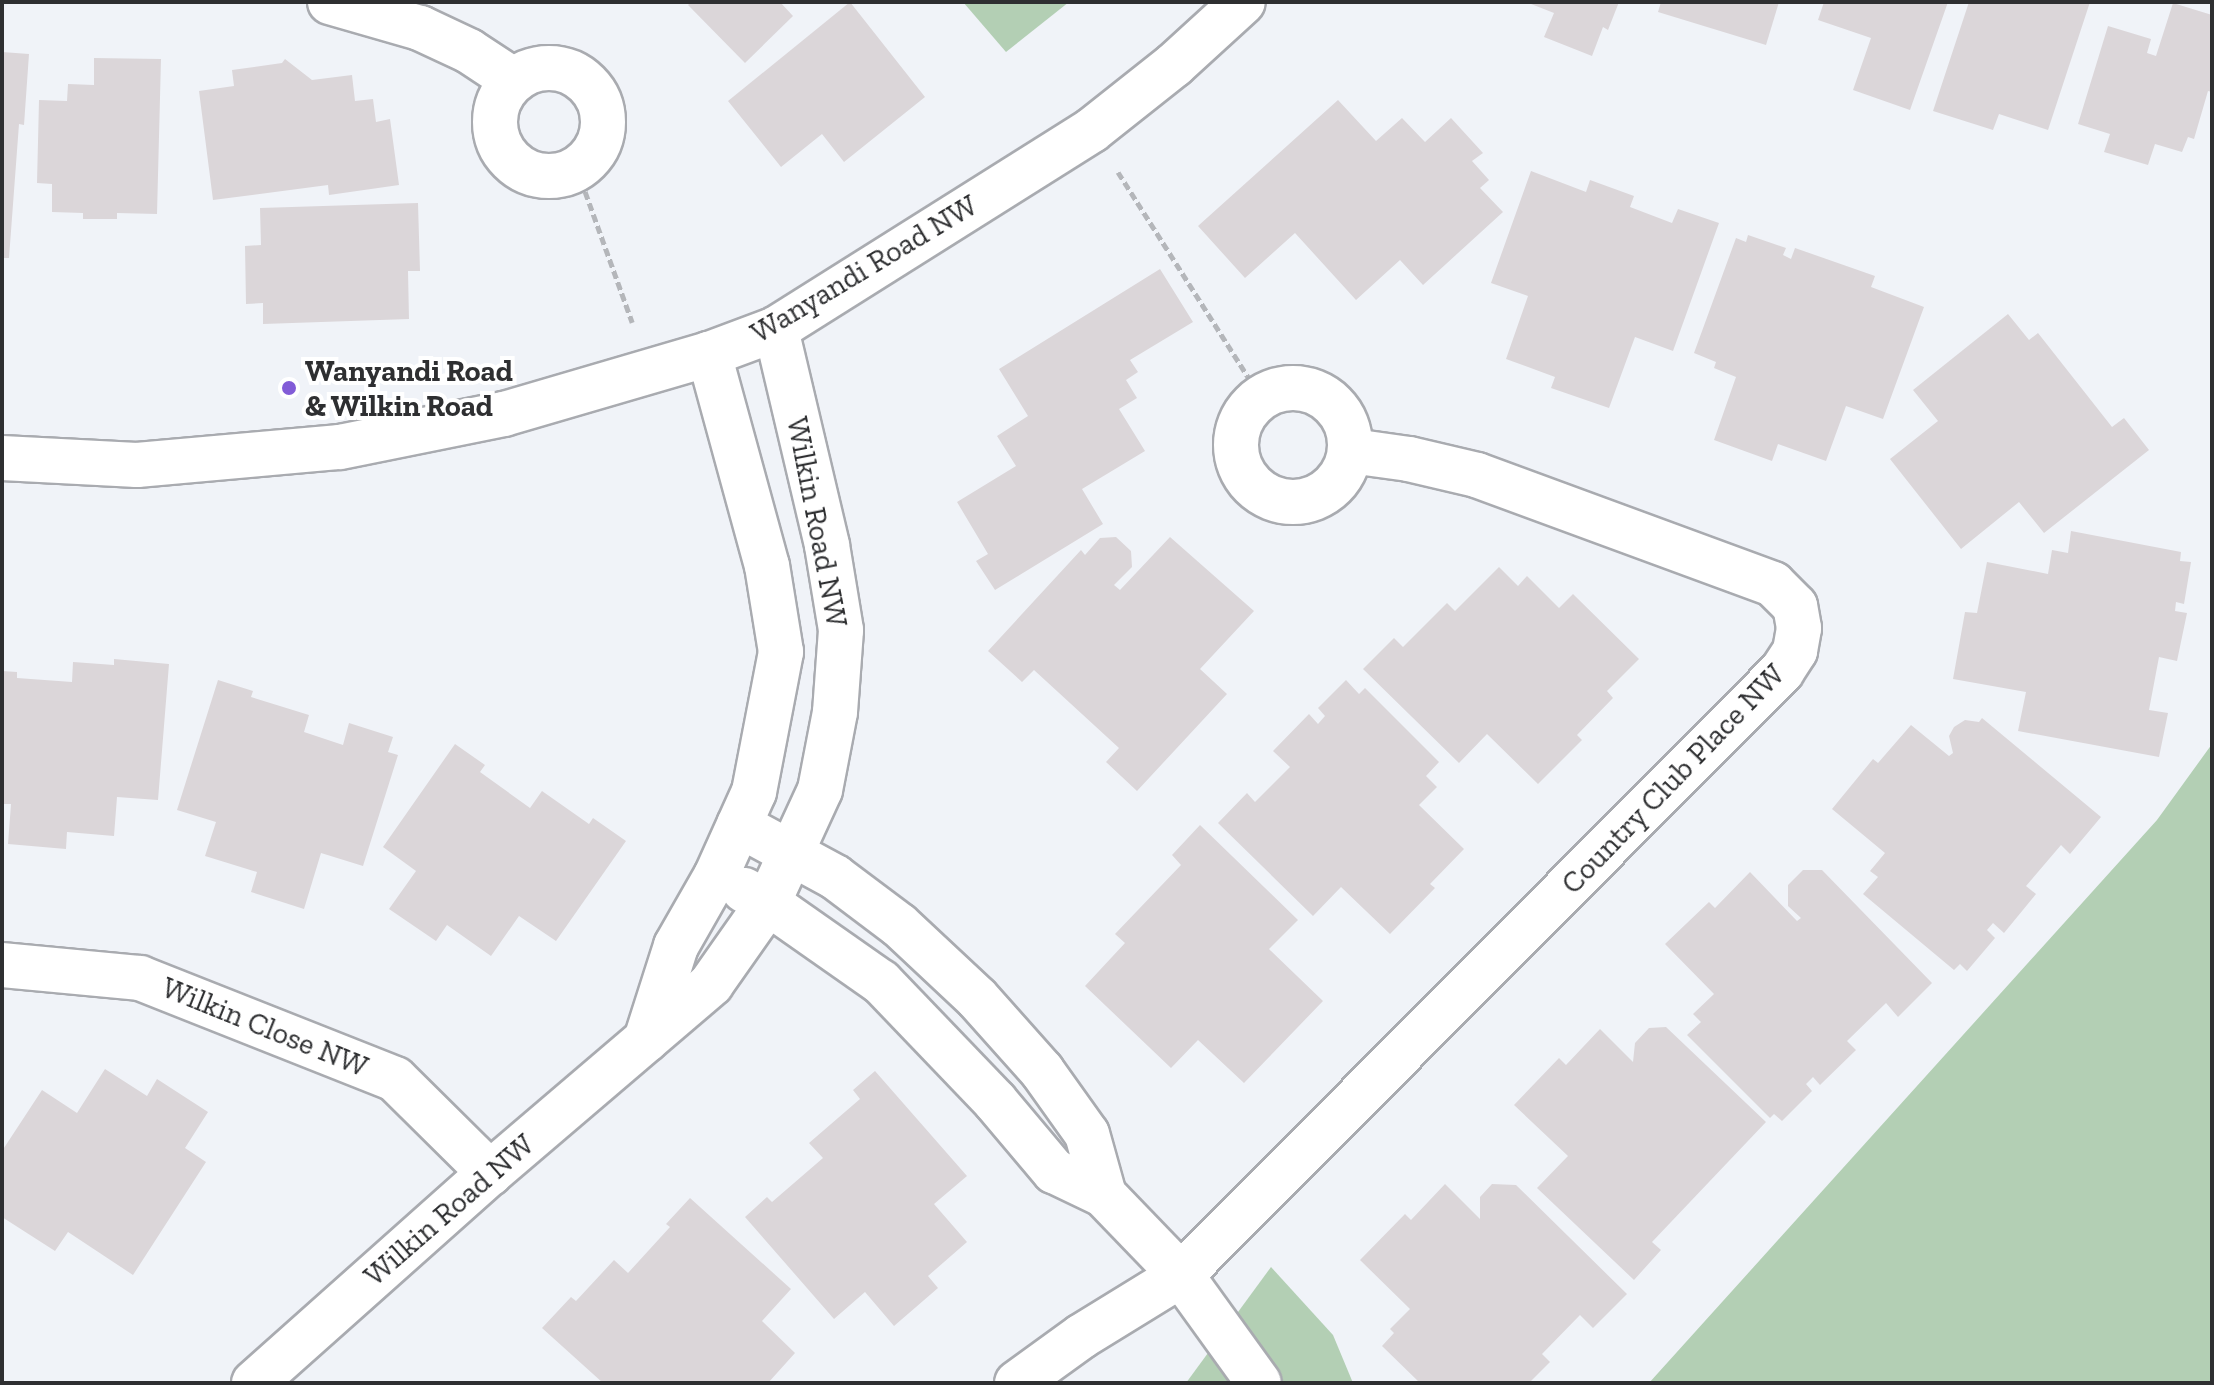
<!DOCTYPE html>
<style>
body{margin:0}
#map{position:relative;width:2214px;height:1385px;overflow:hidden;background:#f0f3f8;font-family:"Zilla Slab",serif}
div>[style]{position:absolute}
.green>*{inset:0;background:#b3cfb4}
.building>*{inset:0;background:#dbd6d9}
.path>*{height:5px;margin-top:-2.5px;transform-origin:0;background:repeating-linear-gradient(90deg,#b4b6ba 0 8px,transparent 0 12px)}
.roads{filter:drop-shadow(2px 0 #a9abb0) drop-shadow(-2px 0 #a9abb0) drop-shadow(0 2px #a9abb0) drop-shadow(0 -2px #a9abb0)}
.minor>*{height:44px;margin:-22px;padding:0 22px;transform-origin:22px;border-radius:22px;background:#fff}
.minor>.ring{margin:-22px;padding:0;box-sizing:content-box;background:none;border:44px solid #fff;border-radius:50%}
.dots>*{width:22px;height:22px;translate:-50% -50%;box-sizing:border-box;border:4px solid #fff;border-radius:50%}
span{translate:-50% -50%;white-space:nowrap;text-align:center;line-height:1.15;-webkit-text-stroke:8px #fff;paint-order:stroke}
.street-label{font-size:30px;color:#2e2f31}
.poi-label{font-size:30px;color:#2e2f31;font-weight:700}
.left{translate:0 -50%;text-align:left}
.frame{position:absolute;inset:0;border:4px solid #2e2f31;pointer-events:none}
</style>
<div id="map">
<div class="green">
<i style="clip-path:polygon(963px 2px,1069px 2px,1006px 52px)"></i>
<i style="clip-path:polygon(2212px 744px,2212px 1383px,1649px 1383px,2157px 820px)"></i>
<i style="clip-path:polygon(1271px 1267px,1333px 1335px,1353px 1383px,1186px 1383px)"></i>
</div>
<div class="building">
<i style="clip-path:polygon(691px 2px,780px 2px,793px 16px,745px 63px,688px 5px)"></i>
<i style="clip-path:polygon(850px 2px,925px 97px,844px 162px,822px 134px,781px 167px,728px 101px)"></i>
<i style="clip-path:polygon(1526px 2px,1619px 2px,1608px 30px,1603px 27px,1592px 56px,1544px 37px,1554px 13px)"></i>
<i style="clip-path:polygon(1661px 2px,1779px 2px,1766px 45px,1658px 12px)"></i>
<i style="clip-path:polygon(1824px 2px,1948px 2px,1910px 110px,1853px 90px,1871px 38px,1818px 20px)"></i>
<i style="clip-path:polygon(1969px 2px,2090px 2px,2048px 130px,1999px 114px,1993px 130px,1933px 111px)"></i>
<i style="clip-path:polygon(2173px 3px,2212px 15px,2212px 92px,2208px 91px,2194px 139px,2188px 137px,2182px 152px,2155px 144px,2148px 165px,2104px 152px,2110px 134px,2078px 124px,2108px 26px,2151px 39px,2147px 53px,2156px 56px)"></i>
<i style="clip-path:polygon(2px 52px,29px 54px,24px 125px,19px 124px,9px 258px,2px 258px)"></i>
<i style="clip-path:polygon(94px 58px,161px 59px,157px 214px,117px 213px,117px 219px,83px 219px,83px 213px,52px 212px,52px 184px,37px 183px,39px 100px,67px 101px,68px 84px,94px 85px)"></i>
<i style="clip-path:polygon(285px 59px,312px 80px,352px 75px,355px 101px,373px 99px,376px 122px,390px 119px,399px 185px,329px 195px,328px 185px,213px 200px,199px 91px,234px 86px,232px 70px,282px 63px)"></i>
<i style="clip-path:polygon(1338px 100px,1376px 141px,1402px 118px,1425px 142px,1451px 118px,1483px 153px,1472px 161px,1489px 180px,1480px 188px,1503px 212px,1423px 285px,1400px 260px,1356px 300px,1295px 233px,1245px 278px,1198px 226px)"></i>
<i style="clip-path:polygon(1531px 171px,1586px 192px,1590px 180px,1634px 196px,1630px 207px,1672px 223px,1678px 209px,1719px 223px,1673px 351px,1635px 337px,1609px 408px,1551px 388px,1555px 377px,1506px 359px,1528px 296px,1491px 283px)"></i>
<i style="clip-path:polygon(418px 203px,420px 271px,408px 271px,409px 319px,263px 324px,263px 303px,246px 304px,245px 246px,261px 245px,260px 208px)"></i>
<i style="clip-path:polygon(1748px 235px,1786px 248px,1783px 255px,1791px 259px,1795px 248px,1875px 276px,1871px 287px,1924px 307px,1883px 419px,1846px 406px,1826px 461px,1778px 444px,1772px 461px,1714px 440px,1736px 377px,1714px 368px,1716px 362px,1694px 353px,1736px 238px,1746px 242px)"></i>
<i style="clip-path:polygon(1160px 269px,1193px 322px,1130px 360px,1138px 372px,1126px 380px,1137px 398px,1119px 409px,1145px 451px,1082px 489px,1103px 524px,995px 590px,976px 561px,988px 554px,957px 502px,1016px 466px,997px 436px,1028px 416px,999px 369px)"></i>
<i style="clip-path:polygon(2008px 314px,2029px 340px,2038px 333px,2112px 427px,2124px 418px,2149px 450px,2044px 533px,2019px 502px,1961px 549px,1890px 459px,1938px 421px,1913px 390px)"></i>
<i style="clip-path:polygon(2071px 531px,2181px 552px,2180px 561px,2191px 562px,2184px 604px,2176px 602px,2175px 611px,2187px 613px,2177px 661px,2159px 657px,2149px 710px,2168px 713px,2159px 757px,2018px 731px,2026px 692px,1953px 679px,1965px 612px,1977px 613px,1987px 562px,2048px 574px,2052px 550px,2068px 553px)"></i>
<i style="clip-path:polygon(1116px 537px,1131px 551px,1132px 567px,1114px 585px,1120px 590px,1170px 537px,1254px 611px,1200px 669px,1227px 694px,1137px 791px,1106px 762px,1119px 748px,1034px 670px,1022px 682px,988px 651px,1081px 550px,1085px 555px,1100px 538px)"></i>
<i style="clip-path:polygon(1499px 567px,1518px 586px,1527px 576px,1559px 608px,1573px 594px,1639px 659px,1607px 691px,1613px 698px,1577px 735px,1582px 740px,1538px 784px,1487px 734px,1459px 763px,1363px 669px,1394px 638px,1403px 647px,1447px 603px,1455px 611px)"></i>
<i style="clip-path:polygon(114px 659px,169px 664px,158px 800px,117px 797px,114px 836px,67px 832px,66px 849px,8px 844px,11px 804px,2px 804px,2px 671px,17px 672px,17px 678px,72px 682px,73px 662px,114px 665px)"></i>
<i style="clip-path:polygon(218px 680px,253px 691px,251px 697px,309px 715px,304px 732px,343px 745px,349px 723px,393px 737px,388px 752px,398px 755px,363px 866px,321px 853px,304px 909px,251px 892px,257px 872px,205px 856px,216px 822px,177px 810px)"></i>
<i style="clip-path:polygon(1346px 680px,1359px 694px,1365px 688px,1439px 762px,1426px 776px,1437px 787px,1419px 805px,1464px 849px,1430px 884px,1435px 888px,1390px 934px,1341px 887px,1313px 916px,1218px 823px,1247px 793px,1255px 802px,1290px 767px,1273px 751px,1309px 714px,1318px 724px,1325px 716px,1318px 708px)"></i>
<i style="clip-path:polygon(1982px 718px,2101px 817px,2070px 854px,2061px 845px,2026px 886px,2036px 894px,2004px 933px,1993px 923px,1987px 930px,1995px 938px,1967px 971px,1960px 964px,1954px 970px,1863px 894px,1878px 877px,1870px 871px,1885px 853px,1832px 809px,1873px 759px,1878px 763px,1911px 725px,1949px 756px,1953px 753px,1949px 736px,1954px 727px,1965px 720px,1979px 722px)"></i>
<i style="clip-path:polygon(455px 744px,485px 765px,480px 772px,530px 808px,542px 791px,589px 824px,593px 818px,626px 841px,556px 941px,519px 916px,491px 956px,447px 925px,436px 941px,389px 909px,416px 871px,383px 847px)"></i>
<i style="clip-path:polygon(1200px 825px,1298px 920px,1269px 949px,1323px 1001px,1244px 1083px,1198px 1040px,1171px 1068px,1085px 986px,1125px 943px,1115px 934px,1181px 865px,1172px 855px)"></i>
<i style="clip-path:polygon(1803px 870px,1822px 870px,1932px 983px,1898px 1017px,1886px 1003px,1847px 1041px,1856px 1050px,1820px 1085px,1813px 1077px,1806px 1084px,1812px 1091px,1782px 1121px,1774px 1114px,1770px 1118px,1687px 1035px,1701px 1022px,1693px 1014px,1714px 994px,1665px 944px,1709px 902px,1715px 908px,1750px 872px,1797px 921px,1801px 918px,1788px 906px,1788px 885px)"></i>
<i style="clip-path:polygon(1666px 1027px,1766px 1122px,1652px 1242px,1661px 1250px,1634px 1280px,1537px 1188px,1568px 1156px,1514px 1105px,1559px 1058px,1566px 1065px,1600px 1029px,1633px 1062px,1635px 1043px,1649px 1028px)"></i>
<i style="clip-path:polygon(105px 1069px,147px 1096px,157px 1079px,208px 1112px,185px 1148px,206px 1162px,133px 1275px,68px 1232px,55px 1251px,2px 1217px,2px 1151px,42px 1090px,77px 1113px)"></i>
<i style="clip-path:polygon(875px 1071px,967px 1176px,934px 1204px,967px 1242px,928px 1276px,938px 1288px,894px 1326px,865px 1292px,834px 1319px,745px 1217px,767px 1197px,772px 1202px,823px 1158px,809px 1143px,860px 1099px,853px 1090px)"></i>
<i style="clip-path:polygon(1445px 1184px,1480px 1219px,1480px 1197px,1492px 1184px,1516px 1185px,1627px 1294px,1593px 1328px,1580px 1315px,1542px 1354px,1550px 1362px,1529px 1383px,1420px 1383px,1382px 1346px,1394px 1333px,1390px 1329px,1410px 1309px,1360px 1260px,1405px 1214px,1411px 1220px)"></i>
<i style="clip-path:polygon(690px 1198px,791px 1289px,762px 1321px,795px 1353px,768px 1383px,603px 1383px,542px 1328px,571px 1297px,576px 1301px,614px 1260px,628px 1273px,670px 1227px,666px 1224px)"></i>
</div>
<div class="path">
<i style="left:577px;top:169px;width:163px;rotate:70.2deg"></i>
<i style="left:1118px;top:172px;width:267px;rotate:57.6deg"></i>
</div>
<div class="roads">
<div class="minor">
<i style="left:330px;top:2px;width:94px;rotate:16.1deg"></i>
<i style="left:420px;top:28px;width:54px;rotate:25.1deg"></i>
<i style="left:469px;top:51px;width:53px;rotate:33.4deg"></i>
<i class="ring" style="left:495px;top:68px;width:64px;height:64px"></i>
<i class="ring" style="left:1236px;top:388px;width:70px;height:70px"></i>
<i style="left:2px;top:458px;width:135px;rotate:3deg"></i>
<i style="left:137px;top:465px;width:204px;rotate:-5.1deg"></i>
<i style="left:340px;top:447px;width:167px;rotate:-11.4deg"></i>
<i style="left:504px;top:414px;width:214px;rotate:-16.3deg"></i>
<i style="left:709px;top:354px;width:72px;rotate:-20.5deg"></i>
<i style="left:776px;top:329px;width:373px;rotate:-32.2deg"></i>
<i style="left:1092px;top:130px;width:105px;rotate:-38.4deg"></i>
<i style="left:1174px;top:65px;width:93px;rotate:-42.4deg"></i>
<i style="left:739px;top:825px;width:109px;rotate:28.4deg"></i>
<i style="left:835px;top:877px;width:80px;rotate:36.9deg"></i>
<i style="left:899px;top:925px;width:107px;rotate:43.1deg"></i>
<i style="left:977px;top:998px;width:98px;rotate:48.3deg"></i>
<i style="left:1042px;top:1071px;width:77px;rotate:54.5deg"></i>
<i style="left:1087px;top:1134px;width:63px;rotate:74.4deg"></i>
<i style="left:1104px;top:1195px;width:111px;rotate:46.1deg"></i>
<i style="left:1181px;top:1275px;width:133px;rotate:54.2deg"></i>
<i style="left:744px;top:890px;width:27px;rotate:28deg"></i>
<i style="left:768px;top:903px;width:138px;rotate:35deg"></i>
<i style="left:881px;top:982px;width:165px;rotate:46.2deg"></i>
<i style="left:995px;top:1101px;width:92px;rotate:49.9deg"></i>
<i style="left:1054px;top:1171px;width:55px;rotate:25.6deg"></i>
<i style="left:2px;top:965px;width:139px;rotate:5.4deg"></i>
<i style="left:140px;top:978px;width:274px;rotate:21.6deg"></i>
<i style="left:395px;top:1079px;width:134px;rotate:44.7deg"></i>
<i style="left:646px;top:1040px;width:99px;rotate:-72.3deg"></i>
<i style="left:676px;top:946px;width:81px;rotate:-60.3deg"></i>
<i style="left:716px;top:876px;width:92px;rotate:-65.7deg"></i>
<i style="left:754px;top:792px;width:143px;rotate:-79.1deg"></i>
<i style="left:781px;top:652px;width:87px;rotate:-99.2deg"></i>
<i style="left:767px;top:566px;width:220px;rotate:-105.3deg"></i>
<i style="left:254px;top:1383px;width:316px;rotate:-41.7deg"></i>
<i style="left:490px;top:1173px;width:291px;rotate:-40.5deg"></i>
<i style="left:711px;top:984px;width:99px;rotate:-54.9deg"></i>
<i style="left:768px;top:903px;width:124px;rotate:-65.3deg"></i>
<i style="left:820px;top:790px;width:79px;rotate:-79.1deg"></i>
<i style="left:835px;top:712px;width:82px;rotate:-85.8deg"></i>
<i style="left:841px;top:630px;width:86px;rotate:-99.4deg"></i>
<i style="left:827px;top:545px;width:222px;rotate:-103.3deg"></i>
<i style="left:1017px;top:1383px;width:80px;rotate:-35.9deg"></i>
<i style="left:1082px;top:1336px;width:116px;rotate:-31.6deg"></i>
<i style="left:1181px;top:1275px;width:852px;rotate:-45.14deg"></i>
<i style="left:1782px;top:671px;width:24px;rotate:-57deg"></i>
<i style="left:1795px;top:651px;width:23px;rotate:-80deg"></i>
<i style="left:1799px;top:628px;width:22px;rotate:-100deg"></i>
<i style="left:1795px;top:606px;width:31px;rotate:-135deg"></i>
<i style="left:1773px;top:584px;width:315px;rotate:-159.8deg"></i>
<i style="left:1477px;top:475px;width:70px;rotate:-166.8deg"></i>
<i style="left:1409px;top:459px;width:59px;rotate:-172.1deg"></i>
</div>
</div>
<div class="dots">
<i style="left:289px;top:388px;background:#825cd7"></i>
</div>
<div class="street-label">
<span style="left:864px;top:269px;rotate:-31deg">Wanyandi Road NW</span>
<span style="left:817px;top:522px;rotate:79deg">Wilkin Road NW</span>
<span style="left:1673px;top:779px;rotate:-46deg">Country Club Place NW</span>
<span style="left:265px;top:1027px;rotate:22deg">Wilkin Close NW</span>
<span style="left:449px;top:1210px;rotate:-41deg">Wilkin Road NW</span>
</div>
<div class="poi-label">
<span class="left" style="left:305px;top:388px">Wanyandi Road<br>&amp; Wilkin Road</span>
</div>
<div class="frame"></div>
</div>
